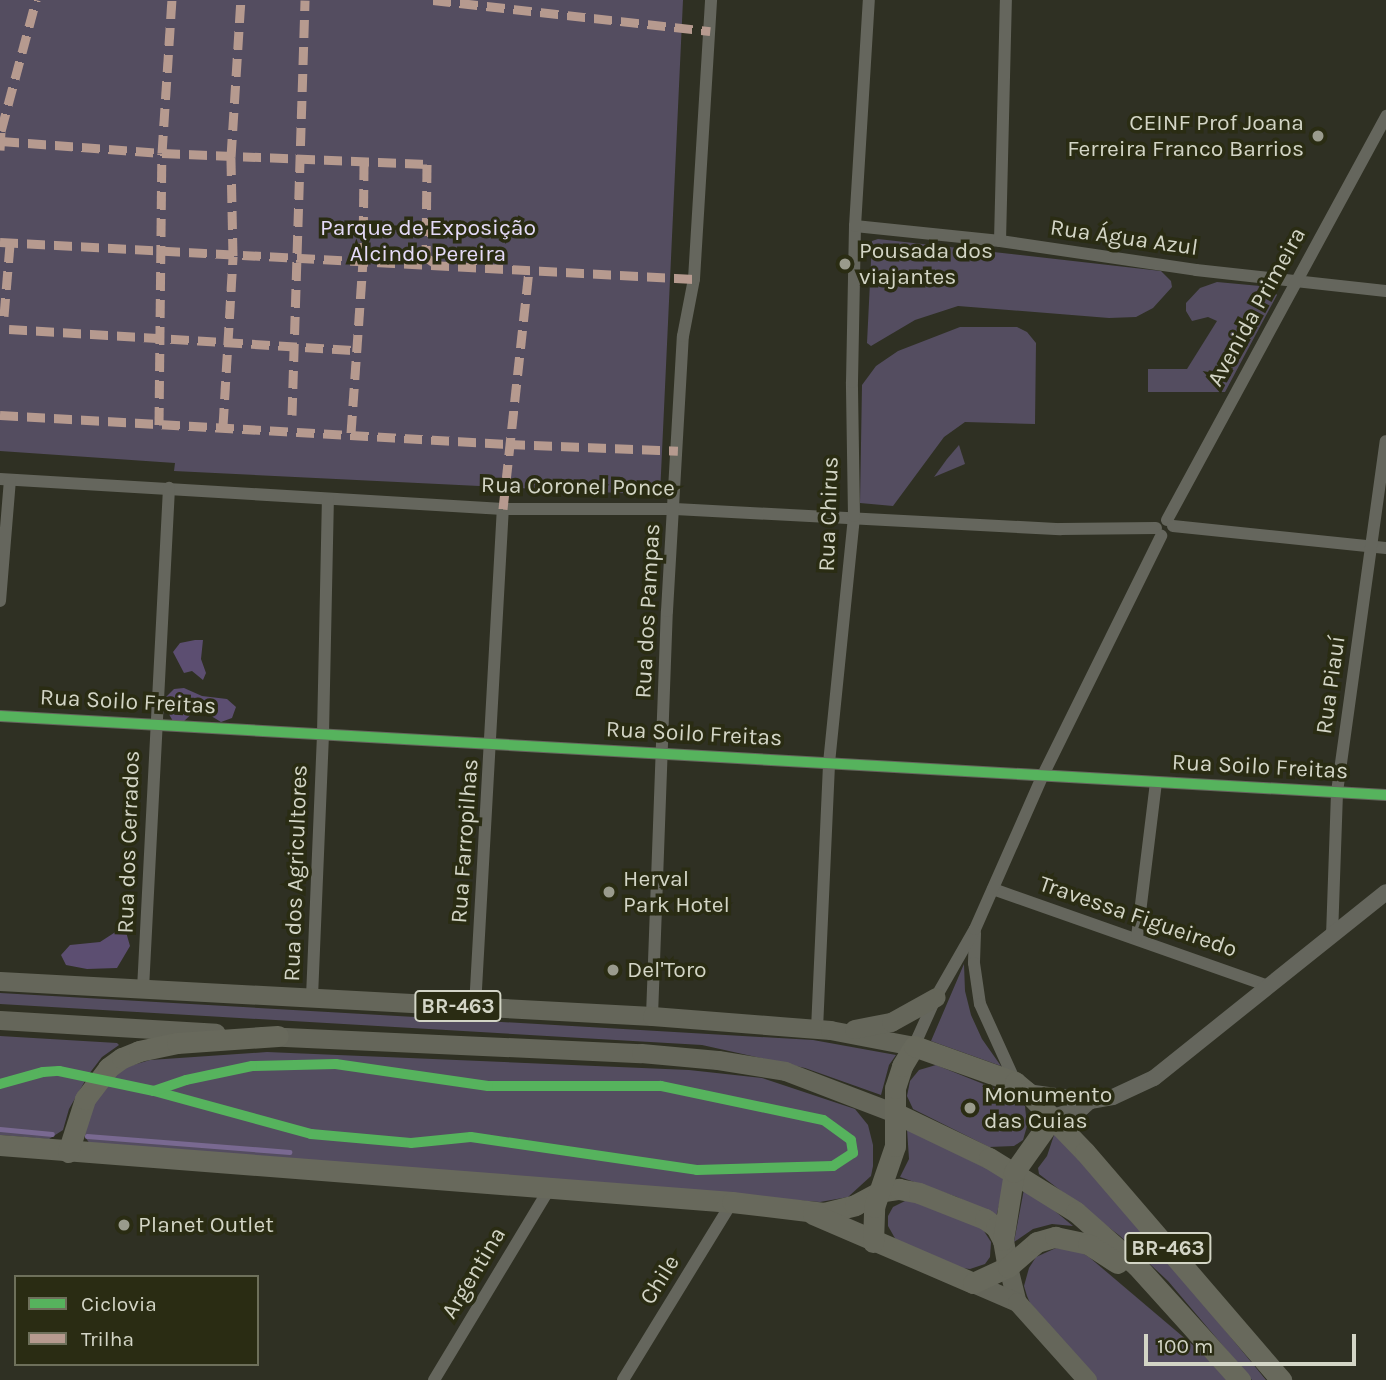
<!DOCTYPE html>
<meta charset="utf-8">
<style>
body{margin:0}
#map{position:relative;width:1386px;height:1380px;overflow:hidden;background:#2f3023;font-family:Karla,sans-serif}
div>[style]{position:absolute}
.green>*{inset:0;background:#544d60}
.forest>*{inset:0;background:#5c4e71}
.stream>*{height:4.5px;margin:-2.25px;padding:0 2.25px;transform-origin:2.25px;border-radius:2.25px;background:#796991}
.minor>*{height:12px;margin:-6px;padding:0 6px;transform-origin:6px;border-radius:6px;background:#65665d}
.tertiary>*{height:16px;margin:-8px;padding:0 8px;transform-origin:8px;border-radius:8px;background:#65665d}
.primary>*{height:19px;margin:-9.5px;padding:0 9.5px;transform-origin:9.5px;border-radius:9.5px;background:#65665a}
.trunk>*{height:21px;margin:-10.5px;padding:0 10.5px;transform-origin:10.5px;border-radius:10.5px;background:#68695c}
.quiet>*{height:9px;margin-top:-4.5px;transform-origin:0;background:repeating-linear-gradient(90deg,#b69a8f 0 18px,transparent 0 27px)}
.cycleway>*{height:10px;margin:-5px;padding:0 5px;transform-origin:5px;border-radius:5px;background:#56b35d}
.dots>*{width:19px;height:19px;translate:-50% -50%;box-sizing:border-box;border:4px solid #2a2c13;border-radius:50%}
span{translate:-50% -50%;white-space:nowrap;text-align:center;line-height:1.15;-webkit-text-stroke:7px #2a2c13;paint-order:stroke}
.shield-label span{padding:2px 5px;background:#2a2c13;border:2px solid;border-radius:5px;-webkit-text-stroke-width:0}
.shield-label{font-size:21px;color:#d3d5c6;font-weight:700}
.poi-label{font-size:23px;color:#d3d5c6}
.right{translate:-100% -50%;text-align:right}
.left{translate:0 -50%;text-align:left}
.park-label{font-size:23px;color:#e5dbf8}
.street-label{font-size:23px;color:#d3d5c6}
.legend{position:absolute;left:14px;top:1275px;width:245px;height:91px;box-sizing:border-box;background:#2a2c13;border:2px solid #6e705b;margin:0;padding:9px 12px;list-style:none;font-size:21px;color:#d3d5c6}
.legend li{display:flex;align-items:center;gap:14px;height:35px}
.legend b{width:35px;border:2px solid #6e705b}
.scale{position:absolute;left:1144px;top:1334px;width:212px;height:32px;box-sizing:border-box;border:4px solid #d3d5c6;border-top:0;padding-left:9px;font-size:21px;line-height:24px;white-space:nowrap;color:#d3d5c6;-webkit-text-stroke:5px #2a2c13;paint-order:stroke}
</style>
<div id="map">
<div class="green">
<i style="clip-path:polygon(0 0,683px 0,660px 495px,174px 471px,175px 463px,0 451px)"></i>
<i style="clip-path:polygon(878px 239px,1161px 271px,1171px 281px,1172px 287px,1153px 308px,1136px 317px,1109px 318px,958px 306px,915px 320px,871px 346px,867px 343px,872px 241px)"></i>
<i style="clip-path:polygon(1217px 282px,1271px 287px,1277px 295px,1225px 392px,1148px 392px,1148px 369px,1187px 369px,1217px 321px,1208px 317px,1192px 321px,1186px 311px,1186px 303px,1200px 288px)"></i>
<i style="clip-path:polygon(960px 327px,1017px 327px,1027px 332px,1036px 343px,1035px 424px,965px 422px,944px 437px,893px 506px,860px 503px,862px 385px,876px 366px,898px 351px)"></i>
<i style="clip-path:polygon(959px 445px,965px 464px,934px 477px,947px 459px)"></i>
<i style="clip-path:polygon(964px 964px,965px 991px,971px 1015px,982px 1039px,1001px 1066px,931px 1041px)"></i>
<i style="clip-path:polygon(0 993px,813px 1040px,896px 1055px,889px 1065px,881px 1095px,805px 1068px,702px 1045px,0 1004px)"></i>
<i style="clip-path:polygon(0 1036px,117px 1043px,119px 1045px,102px 1057px,89px 1074px,69px 1109px,63px 1130px,49px 1139px,0 1135px)"></i>
<i style="clip-path:polygon(267px 1052px,689px 1070px,762px 1078px,855px 1109px,868px 1125px,873px 1145px,873px 1166px,871px 1176px,848px 1197px,820px 1202px,90px 1144px,83px 1134px,96px 1097px,123px 1068px,150px 1060px)"></i>
<i style="clip-path:polygon(936px 1065px,1011px 1095px,1025px 1106px,1027px 1126px,1023px 1140px,1014px 1146px,989px 1147px,913px 1109px,907px 1096px,910px 1081px,919px 1070px)"></i>
<i style="clip-path:polygon(907px 1129px,1006px 1178px,996px 1217px,957px 1197px,900px 1177px,909px 1159px)"></i>
<i style="clip-path:polygon(1055px 1132px,1145px 1233px,1266px 1380px,1252px 1380px,1168px 1281px,1120px 1236px,1039px 1174px,1038px 1168px,1047px 1156px)"></i>
<i style="clip-path:polygon(1024px 1189px,1044px 1202px,1073px 1226px,1052px 1224px,1033px 1229px,1014px 1242px)"></i>
<i style="clip-path:polygon(909px 1199px,982px 1228px,991px 1242px,990px 1257px,985px 1264px,970px 1269px,961px 1268px,896px 1240px,888px 1226px,888px 1216px,893px 1207px)"></i>
<i style="clip-path:polygon(1056px 1248px,1079px 1251px,1089px 1257px,1201px 1352px,1227px 1380px,1096px 1380px,1030px 1303px,1027px 1296px,1024px 1286px,1029px 1268px,1036px 1257px)"></i>
</div>
<div class="forest">
<i style="clip-path:polygon(195px 640px,203px 640px,201px 659px,206px 673px,203px 680px,192px 671px,184px 673px,173px 652px,180px 643px)"></i>
<i style="clip-path:polygon(184px 688px,202px 696px,227px 699px,236px 707px,232px 718px,221px 722px,198px 708px,182px 723px,174px 723px,166px 709px,166px 697px,174px 689px)"></i>
<i style="clip-path:polygon(117px 931px,126px 932px,130px 946px,117px 968px,87px 969px,66px 965px,61px 955px,70px 945px,100px 942px)"></i>
</div>
<div class="stream">
<i style="left:0;top:1129px;width:52px;rotate:5.5deg"></i>
<i style="left:87px;top:1136px;width:203px;rotate:4.5deg"></i>
</div>
<div class="minor">
<i style="left:855px;top:226px;width:146px;rotate:5.9deg"></i>
<i style="left:1000px;top:241px;width:198px;rotate:8.4deg"></i>
<i style="left:1196px;top:270px;width:191px;rotate:6.3deg"></i>
<i style="left:1000px;top:241px;width:241px;rotate:-88.6deg"></i>
<i style="left:0;top:479px;width:504px;rotate:3.41deg"></i>
<i style="left:503px;top:509px;width:172px"></i>
<i style="left:675px;top:509px;width:386px;rotate:3deg"></i>
<i style="left:1060px;top:529px;width:96px;rotate:-0.6deg"></i>
<i style="left:1167px;top:520px;width:460px;rotate:-61.5deg"></i>
<i style="left:1173px;top:526px;width:214px;rotate:5.9deg"></i>
<i style="left:0;top:601px;width:121px;rotate:-85.3deg"></i>
<i style="left:0;top:716px;width:1388px;rotate:3.26deg"></i>
<i style="left:993px;top:889px;width:293px;rotate:19.4deg"></i>
<i style="left:975px;top:933px;width:30px;rotate:92deg"></i>
<i style="left:974px;top:963px;width:41px;rotate:81.7deg"></i>
<i style="left:980px;top:1004px;width:85px;rotate:65.6deg"></i>
<i style="left:1332px;top:936px;width:144px;rotate:-88deg"></i>
<i style="left:1337px;top:792px;width:354px;rotate:-82.1deg"></i>
<i style="left:1137px;top:937px;width:156px;rotate:-83deg"></i>
<i style="left:143px;top:989px;width:502px;rotate:-87.03deg"></i>
<i style="left:312px;top:997px;width:263px;rotate:-87.6deg"></i>
<i style="left:323px;top:734px;width:235px;rotate:-88.8deg"></i>
<i style="left:475px;top:1007px;width:499px;rotate:-86.8deg"></i>
<i style="left:652px;top:1016px;width:405px;rotate:-87.9deg"></i>
<i style="left:667px;top:611px;width:275px;rotate:-86.7deg"></i>
<i style="left:683px;top:336px;width:58px;rotate:-79.1deg"></i>
<i style="left:694px;top:279px;width:280px;rotate:-86.5deg"></i>
<i style="left:817px;top:1029px;width:266px;rotate:-87.4deg"></i>
<i style="left:829px;top:763px;width:248px;rotate:-84.2deg"></i>
<i style="left:854px;top:516px;width:134px;rotate:-90.9deg"></i>
<i style="left:852px;top:382px;width:156px;rotate:-88.9deg"></i>
<i style="left:855px;top:226px;width:226px;rotate:-86.5deg"></i>
<i style="left:914px;top:1046px;width:54px;rotate:-65.8deg"></i>
<i style="left:936px;top:997px;width:78px;rotate:-60.2deg"></i>
<i style="left:975px;top:929px;width:168px;rotate:-66.2deg"></i>
<i style="left:1043px;top:775px;width:267px;rotate:-63.7deg"></i>
<i style="left:434px;top:1380px;width:224px;rotate:-58.9deg"></i>
<i style="left:623px;top:1380px;width:209px;rotate:-58.5deg"></i>
</div>
<div class="tertiary">
<i style="left:1027px;top:1092px;width:64px;rotate:8.1deg"></i>
<i style="left:1090px;top:1101px;width:23px;rotate:-10deg"></i>
<i style="left:1113px;top:1097px;width:45px;rotate:-24.9deg"></i>
<i style="left:1154px;top:1078px;width:297px;rotate:-38.7deg"></i>
<i style="left:1053px;top:1117px;width:30px;rotate:-17deg"></i>
<i style="left:1082px;top:1108px;width:11px;rotate:-41deg"></i>
</div>
<div class="primary">
<i style="left:0;top:981px;width:653px;rotate:3.07deg"></i>
<i style="left:652px;top:1016px;width:179px;rotate:4.5deg"></i>
<i style="left:830px;top:1030px;width:86px;rotate:10.8deg"></i>
<i style="left:0;top:1020px;width:216px;rotate:3.4deg"></i>
<i style="left:854px;top:1029px;width:38px;rotate:-11deg"></i>
<i style="left:891px;top:1022px;width:51px;rotate:-29.1deg"></i>
<i style="left:263px;top:1036px;width:378px;rotate:2.6deg"></i>
<i style="left:641px;top:1053px;width:77px;rotate:5.2deg"></i>
<i style="left:718px;top:1060px;width:68px;rotate:9.3deg"></i>
<i style="left:785px;top:1071px;width:118px;rotate:20.9deg"></i>
<i style="left:1008px;top:1267px;width:36px;rotate:76deg"></i>
<i style="left:973px;top:1283px;width:48px;rotate:23.4deg"></i>
<i style="left:1017px;top:1302px;width:105px;rotate:48.1deg"></i>
</div>
<div class="trunk">
<i style="left:895px;top:1113px;width:104px;rotate:25.6deg"></i>
<i style="left:989px;top:1158px;width:102px;rotate:31.8deg"></i>
<i style="left:1076px;top:1212px;width:81px;rotate:41.5deg"></i>
<i style="left:1137px;top:1266px;width:154px;rotate:47.9deg"></i>
<i style="left:0;top:1145px;width:734px;rotate:4.45deg"></i>
<i style="left:732px;top:1202px;width:93px;rotate:6.8deg"></i>
<i style="left:824px;top:1213px;width:32px;rotate:-14deg"></i>
<i style="left:855px;top:1205px;width:27px;rotate:-28deg"></i>
<i style="left:879px;top:1192px;width:20px;rotate:-9deg"></i>
<i style="left:899px;top:1189px;width:20px;rotate:11deg"></i>
<i style="left:919px;top:1193px;width:71px;rotate:21.5deg"></i>
<i style="left:985px;top:1219px;width:14px;rotate:36deg"></i>
<i style="left:996px;top:1227px;width:15px;rotate:62deg"></i>
<i style="left:1003px;top:1240px;width:27px;rotate:80deg"></i>
<i style="left:68px;top:1152px;width:56px;rotate:-72.2deg"></i>
<i style="left:85px;top:1099px;width:39px;rotate:-53deg"></i>
<i style="left:108px;top:1068px;width:17px;rotate:-36deg"></i>
<i style="left:122px;top:1058px;width:18px;rotate:-22deg"></i>
<i style="left:139px;top:1051px;width:39px;rotate:-12deg"></i>
<i style="left:177px;top:1043px;width:101px;rotate:-4deg"></i>
<i style="left:813px;top:1214px;width:174px;rotate:23.3deg"></i>
<i style="left:973px;top:1283px;width:38px;rotate:-25deg"></i>
<i style="left:1008px;top:1267px;width:38px;rotate:-41deg"></i>
<i style="left:1037px;top:1242px;width:19px;rotate:-16deg"></i>
<i style="left:1055px;top:1237px;width:34px;rotate:12deg"></i>
<i style="left:1088px;top:1244px;width:35px;rotate:33deg"></i>
<i style="left:1003px;top:1240px;width:69px;rotate:-80.8deg"></i>
<i style="left:1014px;top:1172px;width:67px;rotate:-54.7deg"></i>
<i style="left:873px;top:1242px;width:35px;rotate:-88deg"></i>
<i style="left:874px;top:1207px;width:65px;rotate:-71deg"></i>
<i style="left:895px;top:1146px;width:58px;rotate:-90deg"></i>
<i style="left:895px;top:1088px;width:23px;rotate:-72deg"></i>
<i style="left:902px;top:1066px;width:23px;rotate:-59deg"></i>
<i style="left:914px;top:1046px;width:107px;rotate:19.6deg"></i>
<i style="left:1015px;top:1082px;width:16px;rotate:40deg"></i>
<i style="left:1027px;top:1092px;width:83px;rotate:46deg"></i>
<i style="left:1085px;top:1152px;width:301px;rotate:49.3deg"></i>
</div>
<div class="quiet">
<i style="left:433px;top:0;width:279px;rotate:6.4deg"></i>
<i style="left:1px;top:141px;width:161px;rotate:4.3deg"></i>
<i style="left:162px;top:153px;width:265px;rotate:2.4deg"></i>
<i style="left:427px;top:164px;width:93px;rotate:90.6deg"></i>
<i style="left:426px;top:257px;width:12px;rotate:35deg"></i>
<i style="left:0;top:150px;width:19px;rotate:-87deg"></i>
<i style="left:1px;top:131px;width:136px;rotate:-75deg"></i>
<i style="left:0;top:242px;width:695px;rotate:3.05deg"></i>
<i style="left:4px;top:316px;width:72px;rotate:-85.2deg"></i>
<i style="left:9px;top:329px;width:348px;rotate:3.5deg"></i>
<i style="left:0;top:415px;width:508px;rotate:3.27deg"></i>
<i style="left:507px;top:444px;width:171px;rotate:2.3deg"></i>
<i style="left:292px;top:415px;width:415px;rotate:-88.2deg"></i>
<i style="left:159px;top:425px;width:272px;rotate:-89.4deg"></i>
<i style="left:162px;top:153px;width:153px;rotate:-86.3deg"></i>
<i style="left:223px;top:426px;width:170px;rotate:-86.6deg"></i>
<i style="left:233px;top:256px;width:99px;rotate:-91.2deg"></i>
<i style="left:231px;top:157px;width:157px;rotate:-86.4deg"></i>
<i style="left:351px;top:433px;width:172px;rotate:-86deg"></i>
<i style="left:363px;top:261px;width:99px;rotate:-89.4deg"></i>
<i style="left:503px;top:509px;width:241px;rotate:-83.8deg"></i>
</div>
<div class="cycleway">
<i style="left:0;top:716px;width:1388px;rotate:3.26deg"></i>
<i style="left:0;top:1084px;width:45px;rotate:-15.6deg"></i>
<i style="left:43px;top:1072px;width:16px;rotate:-4deg"></i>
<i style="left:59px;top:1071px;width:97px;rotate:11.9deg"></i>
<i style="left:154px;top:1091px;width:163px;rotate:15.3deg"></i>
<i style="left:311px;top:1134px;width:100px;rotate:5.1deg"></i>
<i style="left:411px;top:1143px;width:60px;rotate:-5.7deg"></i>
<i style="left:471px;top:1137px;width:228px;rotate:8.3deg"></i>
<i style="left:697px;top:1170px;width:136px;rotate:-1.7deg"></i>
<i style="left:833px;top:1166px;width:24px;rotate:-33deg"></i>
<i style="left:853px;top:1153px;width:13px;rotate:-99deg"></i>
<i style="left:851px;top:1140px;width:34px;rotate:-144deg"></i>
<i style="left:823px;top:1120px;width:166px;rotate:-168.1deg"></i>
<i style="left:661px;top:1086px;width:173px;rotate:180deg"></i>
<i style="left:488px;top:1086px;width:154px;rotate:-171.8deg"></i>
<i style="left:336px;top:1064px;width:84px;rotate:178.6deg"></i>
<i style="left:252px;top:1066px;width:67px;rotate:168deg"></i>
<i style="left:186px;top:1080px;width:34px;rotate:161deg"></i>
</div>
<div class="dots">
<i style="left:1318px;top:136px;background:#9a9b8d"></i>
<i style="left:845px;top:264px;background:#9a9b8d"></i>
<i style="left:609px;top:892px;background:#9a9b8d"></i>
<i style="left:613px;top:970px;background:#9a9b8d"></i>
<i style="left:970px;top:1108px;background:#9a9b8d"></i>
<i style="left:124px;top:1225px;background:#9a9b8d"></i>
</div>
<div class="shield-label">
<span style="left:458px;top:1006px">BR-463</span>
<span style="left:1168px;top:1248px">BR-463</span>
</div>
<div class="poi-label">
<span class="right" style="left:1304px;top:136px">CEINF Prof Joana<br>Ferreira Franco Barrios</span>
<span class="left" style="left:859px;top:264px">Pousada dos<br>viajantes</span>
<span class="left" style="left:623px;top:892px">Herval<br>Park Hotel</span>
<span class="left" style="left:627px;top:970px">Del'Toro</span>
<span class="left" style="left:984px;top:1108px">Monumento<br>das Cuias</span>
<span class="left" style="left:138px;top:1225px">Planet Outlet</span>
</div>
<div class="park-label">
<span style="left:428px;top:241px">Parque de Exposição<br>Alcindo Pereira</span>
</div>
<div class="street-label">
<span style="left:1124px;top:238px;rotate:8deg">Rua Água Azul</span>
<span style="left:1257px;top:307px;rotate:-61deg">Avenida Primeira</span>
<span style="left:578px;top:487px;rotate:1deg">Rua Coronel Ponce</span>
<span style="left:829px;top:514px;rotate:-88deg">Rua Chirus</span>
<span style="left:648px;top:611px;rotate:-87deg">Rua dos Pampas</span>
<span style="left:1331px;top:685px;rotate:-82deg">Rua Piauí</span>
<span style="left:128px;top:702px;rotate:3deg">Rua Soilo Freitas</span>
<span style="left:694px;top:734px;rotate:3deg">Rua Soilo Freitas</span>
<span style="left:1260px;top:767px;rotate:3deg">Rua Soilo Freitas</span>
<span style="left:465px;top:841px;rotate:-86deg">Rua Farropilhas</span>
<span style="left:129px;top:842px;rotate:-88deg">Rua dos Cerrados</span>
<span style="left:296px;top:873px;rotate:-88deg">Rua dos Agricultores</span>
<span style="left:1138px;top:917px;rotate:19deg">Travessa Figueiredo</span>
<span style="left:474px;top:1273px;rotate:-59deg">Argentina</span>
<span style="left:660px;top:1280px;rotate:-58deg">Chile</span>
</div>
<ul class="legend">
<li><b style="height:9px;background:#56b35d"></b>Ciclovia</li>
<li><b style="height:9px;background:#b69a8f"></b>Trilha</li>
</ul>
<div class="scale">100 m</div>
</div>
